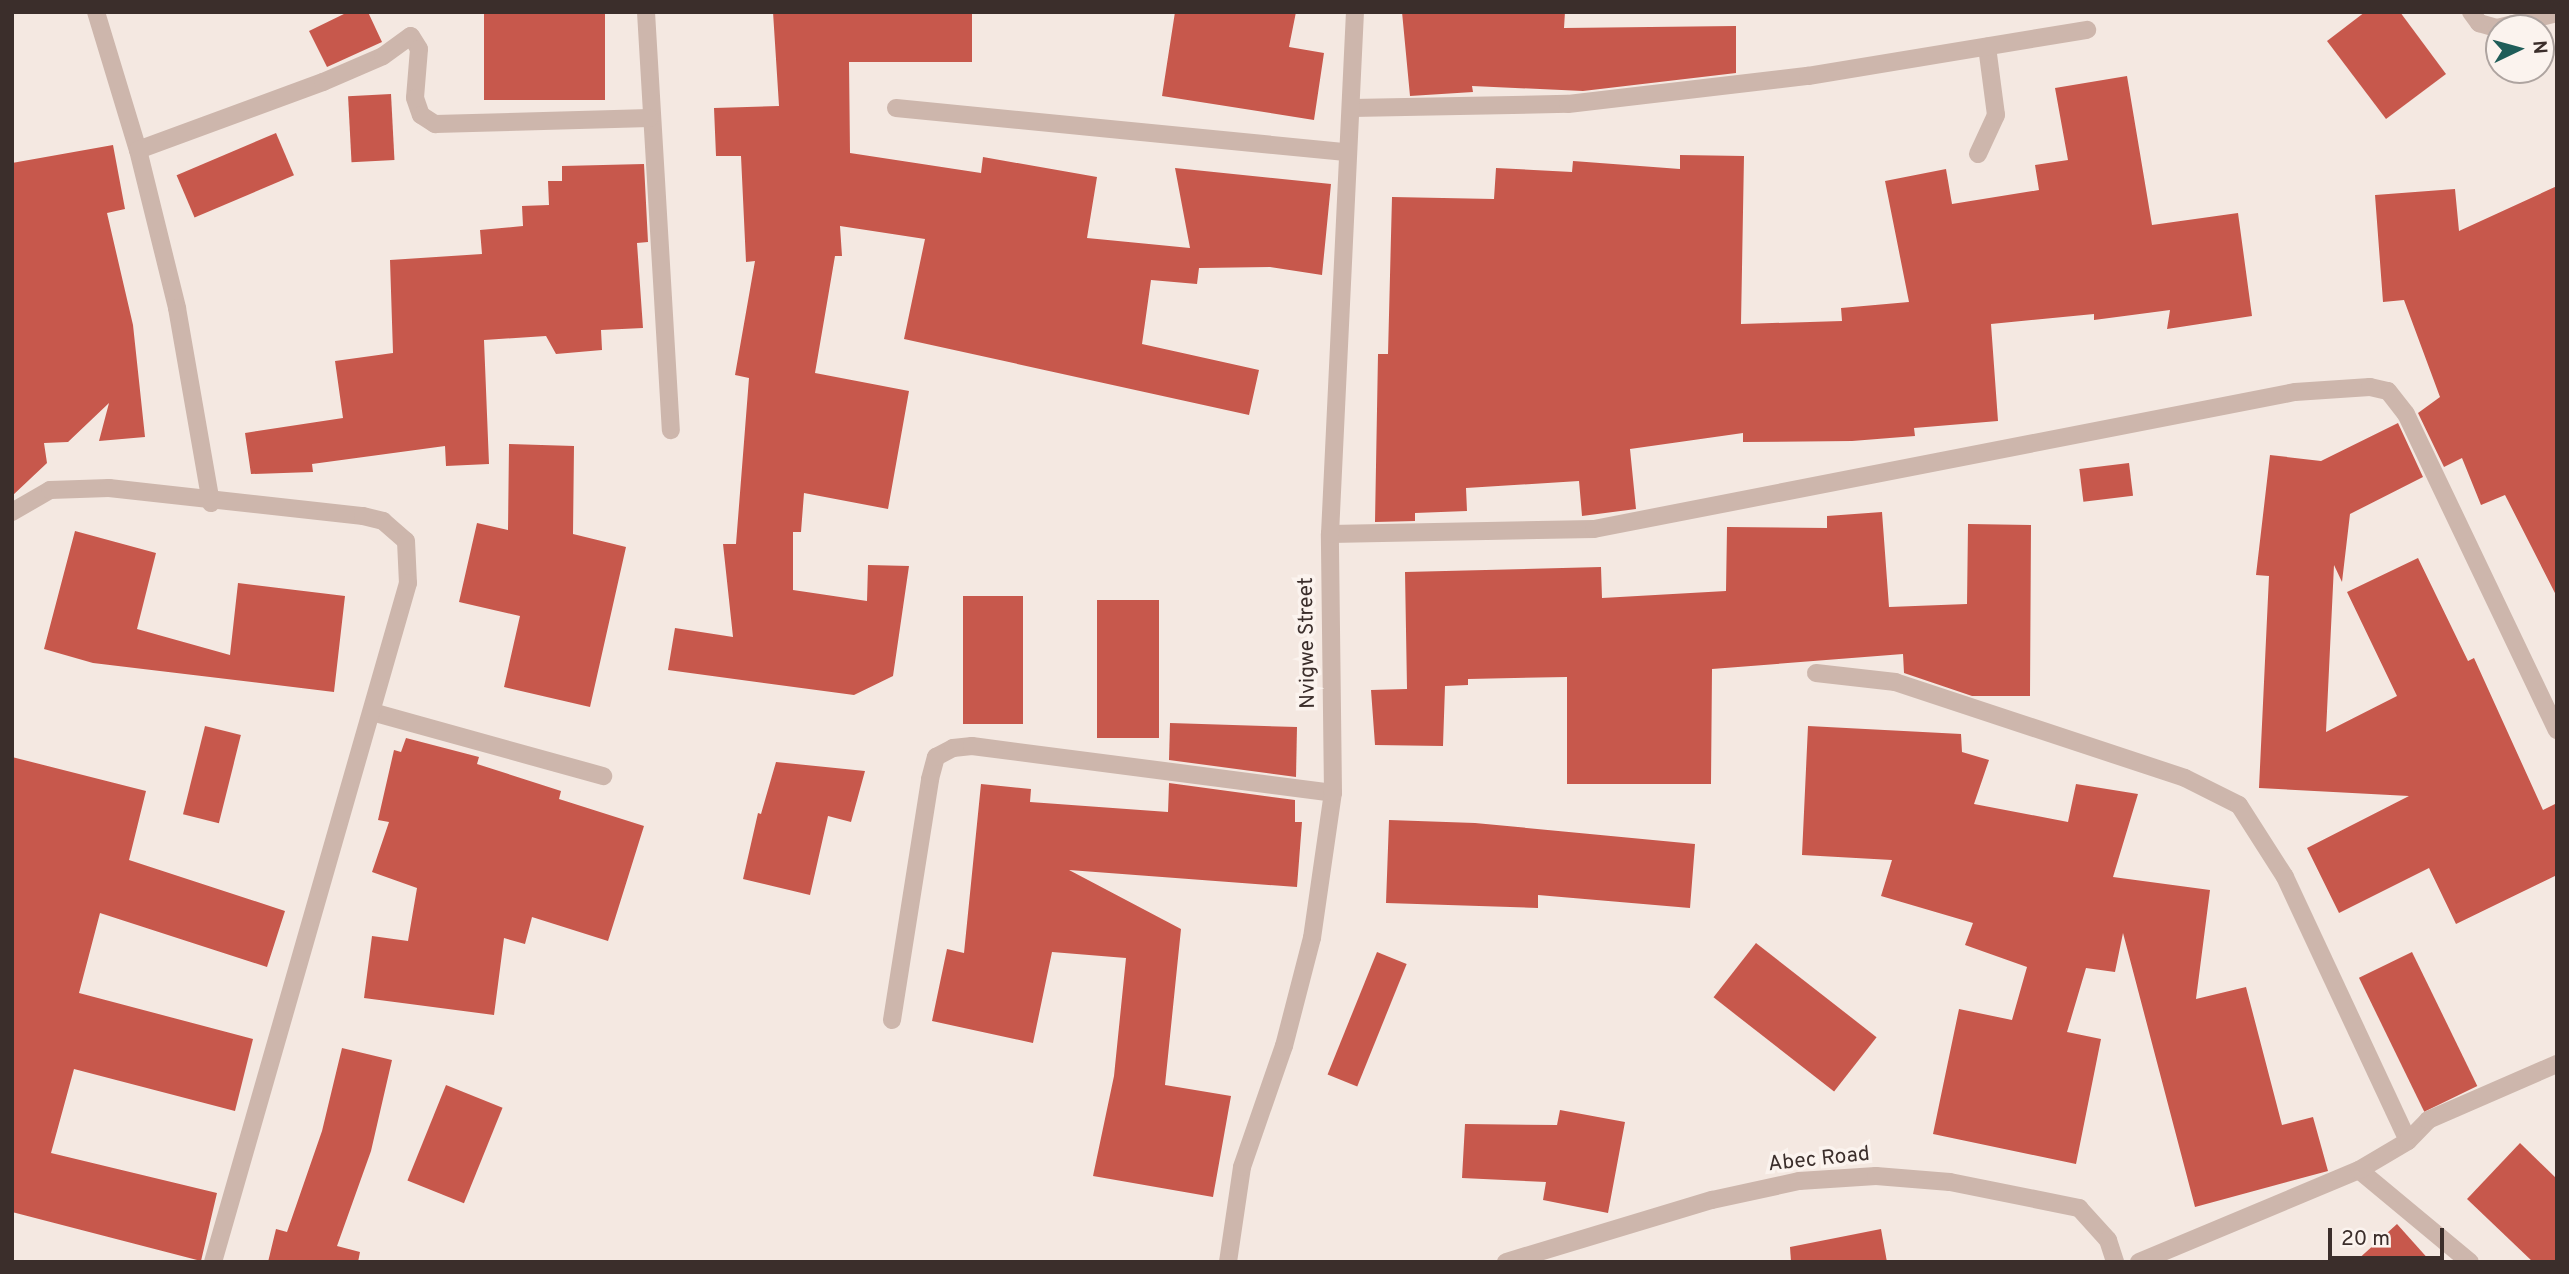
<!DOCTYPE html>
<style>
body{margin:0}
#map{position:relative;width:2569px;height:1274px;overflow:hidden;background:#f4e8e1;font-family:Overpass,sans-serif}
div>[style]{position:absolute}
.building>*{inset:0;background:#c7584c;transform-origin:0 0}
.service>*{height:18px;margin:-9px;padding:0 9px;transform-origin:9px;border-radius:9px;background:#cdb6ac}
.minor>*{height:18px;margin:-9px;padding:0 9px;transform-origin:9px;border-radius:9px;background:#cdb6ac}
span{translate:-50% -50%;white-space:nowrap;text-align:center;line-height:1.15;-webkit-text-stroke:7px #fbf3ee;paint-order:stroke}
.street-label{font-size:21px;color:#3b2e2b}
.frame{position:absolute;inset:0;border:14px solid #3b2e2b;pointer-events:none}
.north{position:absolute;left:2485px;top:14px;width:70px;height:70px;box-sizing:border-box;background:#fbf3ee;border:2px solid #aea4a0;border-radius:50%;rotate:85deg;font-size:19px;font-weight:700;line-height:28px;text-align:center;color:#3b2e2b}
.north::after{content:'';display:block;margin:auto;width:24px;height:32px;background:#1f5d59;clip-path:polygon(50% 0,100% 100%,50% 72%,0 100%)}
.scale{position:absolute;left:2328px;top:1228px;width:116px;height:32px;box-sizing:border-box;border:4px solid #3b2e2b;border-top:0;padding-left:9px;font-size:21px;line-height:24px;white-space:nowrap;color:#3b2e2b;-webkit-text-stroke:5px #fbf3ee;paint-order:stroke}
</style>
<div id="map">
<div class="building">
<i style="clip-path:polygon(348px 12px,368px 12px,382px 42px,327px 67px,309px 31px)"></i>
<i style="left:484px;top:12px;width:121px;height:88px"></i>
<i style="clip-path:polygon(773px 12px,972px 12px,972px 62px,849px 62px,850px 153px,981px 173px,983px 157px,1097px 177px,1087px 238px,1190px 248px,1175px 168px,1331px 184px,1322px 275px,1270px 267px,1199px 268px,1197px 284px,1151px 280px,1142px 344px,1259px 370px,1249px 415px,904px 339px,925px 239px,840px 226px,842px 256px,835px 256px,815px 373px,909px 391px,888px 509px,804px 493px,801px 532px,793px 532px,793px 590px,867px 601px,868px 565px,909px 566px,893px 676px,854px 695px,668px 670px,675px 628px,733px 637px,723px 544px,736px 544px,749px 378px,735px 375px,755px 261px,746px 262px,741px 156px,716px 156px,714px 108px,779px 106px)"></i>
<i style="clip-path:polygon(1175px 12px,1296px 12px,1289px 47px,1324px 53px,1314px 120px,1162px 96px)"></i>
<i style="clip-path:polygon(1402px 12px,1565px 12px,1564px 28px,1736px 26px,1736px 73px,1583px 91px,1472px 86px,1473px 92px,1410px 96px)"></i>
<i style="clip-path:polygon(2365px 12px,2400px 12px,2446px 74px,2386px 119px,2327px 41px)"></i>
<i style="clip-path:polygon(2127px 76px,2152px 225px,2238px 213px,2252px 316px,2167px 329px,2170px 310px,2094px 320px,2094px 314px,1991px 324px,1998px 421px,1914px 428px,1915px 436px,1852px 441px,1743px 442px,1743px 433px,1630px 449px,1636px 509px,1582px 516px,1579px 481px,1466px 488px,1467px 511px,1415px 513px,1415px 521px,1375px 522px,1378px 354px,1388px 354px,1392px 197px,1494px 199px,1496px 168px,1572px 172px,1573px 161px,1680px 169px,1680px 155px,1744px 156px,1741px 324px,1842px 321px,1841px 308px,1909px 302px,1885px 181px,1946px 169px,1952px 204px,2039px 190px,2035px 165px,2068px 160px,2055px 88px)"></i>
<i style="left:391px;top:94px;width:66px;height:43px;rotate:87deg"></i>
<i style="left:276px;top:133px;width:46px;height:108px;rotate:67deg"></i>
<i style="clip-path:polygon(113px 145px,125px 209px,107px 213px,133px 325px,145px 437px,99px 441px,109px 403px,68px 442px,44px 443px,47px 463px,12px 496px,12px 163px)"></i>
<i style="clip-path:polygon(644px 164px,648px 242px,637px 243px,643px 328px,601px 330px,602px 350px,556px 354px,546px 336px,484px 340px,489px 464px,446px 466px,445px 446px,312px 464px,313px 472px,251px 474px,245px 433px,343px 418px,335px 361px,393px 353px,390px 260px,482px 254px,480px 230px,523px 226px,522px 206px,549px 205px,548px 181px,562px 181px,562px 166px)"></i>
<i style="clip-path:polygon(2557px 186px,2557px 597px,2505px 495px,2481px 505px,2462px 458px,2444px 467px,2418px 413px,2440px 397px,2404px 300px,2383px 302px,2375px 195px,2455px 189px,2459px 231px)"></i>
<i style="clip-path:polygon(2398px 423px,2423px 477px,2350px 514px,2342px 582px,2334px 565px,2326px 732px,2397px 696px,2347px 592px,2418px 558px,2468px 661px,2474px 658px,2543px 810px,2557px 803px,2557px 875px,2456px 924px,2429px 868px,2339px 913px,2307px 848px,2409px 796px,2259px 788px,2269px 576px,2256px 575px,2270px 455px,2321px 461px)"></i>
<i style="clip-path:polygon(509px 444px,574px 446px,573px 534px,626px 547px,590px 707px,504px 687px,520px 616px,459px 602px,477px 523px,508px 530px)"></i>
<i style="left:2129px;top:463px;width:33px;height:50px;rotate:83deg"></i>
<i style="clip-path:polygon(1882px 512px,1889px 607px,1967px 604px,1968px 524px,2031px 525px,2030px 696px,1972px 696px,1904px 673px,1903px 654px,1712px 669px,1711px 784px,1567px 784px,1567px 677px,1468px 679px,1468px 685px,1445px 686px,1443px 746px,1375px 745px,1371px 690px,1407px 689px,1405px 572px,1601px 567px,1602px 598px,1726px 591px,1727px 527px,1827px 528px,1827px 516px)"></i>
<i style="clip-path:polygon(75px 531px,156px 553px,137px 629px,230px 655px,238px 583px,345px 596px,334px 692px,93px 663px,44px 649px)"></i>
<i style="left:963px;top:596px;width:60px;height:128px"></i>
<i style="left:1097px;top:600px;width:62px;height:138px"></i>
<i style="clip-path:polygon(1170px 723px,1297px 727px,1296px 777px,1169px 760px)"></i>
<i style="left:205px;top:726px;width:37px;height:91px;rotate:14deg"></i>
<i style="clip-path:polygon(1808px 726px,1961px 734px,1962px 752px,1989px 760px,1974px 804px,2068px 822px,2076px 784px,2138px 794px,2113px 877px,2210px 890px,2196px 999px,2246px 987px,2282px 1125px,2313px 1117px,2328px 1171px,2195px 1207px,2123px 933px,2115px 972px,2086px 968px,2067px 1032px,2101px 1039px,2076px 1164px,1933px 1134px,1959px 1009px,2012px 1020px,2027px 967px,1965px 945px,1973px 923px,1881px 896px,1892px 860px,1802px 855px)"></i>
<i style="clip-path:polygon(406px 738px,479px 757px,477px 764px,561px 791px,559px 799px,644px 826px,608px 941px,532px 917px,525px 944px,504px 938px,494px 1015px,364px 998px,372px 936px,408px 941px,417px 888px,372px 872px,389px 822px,378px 820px,394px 750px,401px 752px)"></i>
<i style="clip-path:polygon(12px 757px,146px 791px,129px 860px,285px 911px,267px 967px,100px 913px,79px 993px,253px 1039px,235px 1111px,74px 1069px,51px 1153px,217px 1193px,201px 1261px,12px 1212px)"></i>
<i style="clip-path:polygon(776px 762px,865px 771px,851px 822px,828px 816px,810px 895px,743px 879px,758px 813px,761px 814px)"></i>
<i style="clip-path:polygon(1169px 783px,1295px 800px,1295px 822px,1302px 822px,1297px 887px,1069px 870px,1181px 929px,1165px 1085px,1231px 1096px,1213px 1197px,1093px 1176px,1114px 1076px,1126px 958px,1052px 952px,1033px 1043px,932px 1021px,947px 949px,964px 953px,981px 784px,1031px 789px,1030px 802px,1168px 812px)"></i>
<i style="clip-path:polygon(1389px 820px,1475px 823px,1695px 844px,1690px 908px,1538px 895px,1538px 908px,1386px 903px)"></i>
<i style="left:1756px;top:943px;width:153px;height:69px;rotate:38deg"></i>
<i style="left:1377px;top:952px;width:32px;height:132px;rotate:22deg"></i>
<i style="left:2412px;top:952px;width:149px;height:59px;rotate:64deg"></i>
<i style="clip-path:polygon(342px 1048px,392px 1060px,371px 1151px,337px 1246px,360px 1252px,358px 1262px,268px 1262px,276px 1229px,287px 1232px,322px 1131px)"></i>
<i style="left:446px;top:1085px;width:61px;height:103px;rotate:22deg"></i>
<i style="clip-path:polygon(1560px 1110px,1625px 1122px,1608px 1213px,1543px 1200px,1546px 1182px,1462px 1178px,1465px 1124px,1557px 1125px)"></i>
<i style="clip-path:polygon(2520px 1143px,2557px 1179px,2557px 1262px,2533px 1262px,2467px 1199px)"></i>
<i style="clip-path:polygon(2397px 1224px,2431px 1262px,2355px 1262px)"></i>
<i style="clip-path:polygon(1881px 1229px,1887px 1262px,1791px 1262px,1790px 1247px)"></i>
</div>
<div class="service">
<i style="left:1978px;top:154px;width:43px;rotate:-65.2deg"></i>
<i style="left:1996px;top:115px;width:69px;rotate:-97.5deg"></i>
<i style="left:372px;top:712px;width:240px;rotate:15.5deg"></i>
</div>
<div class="minor">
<i style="left:96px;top:12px;width:144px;rotate:73.1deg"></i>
<i style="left:138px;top:150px;width:163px;rotate:76.1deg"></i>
<i style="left:177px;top:308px;width:198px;rotate:80.1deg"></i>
<i style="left:646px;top:12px;width:419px;rotate:86.6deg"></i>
<i style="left:2471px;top:12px;width:14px;rotate:54deg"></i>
<i style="left:2479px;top:23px;width:19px;rotate:16deg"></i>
<i style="left:2497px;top:28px;width:62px;rotate:-14deg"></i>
<i style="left:896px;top:108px;width:452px;rotate:5.6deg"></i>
<i style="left:1352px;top:108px;width:216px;rotate:-1.1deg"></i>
<i style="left:1568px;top:104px;width:242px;rotate:-6.7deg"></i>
<i style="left:1808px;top:76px;width:283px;rotate:-9.4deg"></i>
<i style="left:138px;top:150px;width:197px;rotate:-20.2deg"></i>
<i style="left:323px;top:82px;width:65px;rotate:-23.4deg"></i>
<i style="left:383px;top:56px;width:34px;rotate:-36deg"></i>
<i style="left:411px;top:36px;width:15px;rotate:58deg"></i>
<i style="left:419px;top:49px;width:49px;rotate:94.7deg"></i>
<i style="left:415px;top:98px;width:18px;rotate:71deg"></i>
<i style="left:421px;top:115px;width:17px;rotate:33deg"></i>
<i style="left:435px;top:124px;width:215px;rotate:-1.6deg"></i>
<i style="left:12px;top:512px;width:44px;rotate:-30.1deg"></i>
<i style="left:50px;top:490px;width:59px;rotate:-1.9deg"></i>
<i style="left:109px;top:488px;width:256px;rotate:6.3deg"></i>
<i style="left:363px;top:516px;width:21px;rotate:14deg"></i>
<i style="left:383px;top:521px;width:30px;rotate:41deg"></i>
<i style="left:406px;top:541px;width:42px;rotate:87.3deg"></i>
<i style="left:408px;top:583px;width:706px;rotate:106.02deg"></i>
<i style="left:1330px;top:534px;width:264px;rotate:-1.1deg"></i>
<i style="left:1594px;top:529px;width:714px;rotate:-11.06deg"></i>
<i style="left:2295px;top:392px;width:75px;rotate:-3.8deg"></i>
<i style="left:2370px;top:387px;width:18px;rotate:13deg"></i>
<i style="left:2388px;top:391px;width:29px;rotate:52deg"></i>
<i style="left:2406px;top:414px;width:350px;rotate:64.5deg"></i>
<i style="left:1816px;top:673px;width:80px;rotate:6.5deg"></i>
<i style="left:1895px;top:682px;width:305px;rotate:18.3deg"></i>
<i style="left:2185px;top:778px;width:60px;rotate:26.6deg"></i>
<i style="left:2239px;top:805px;width:85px;rotate:57.4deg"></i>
<i style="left:2285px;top:877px;width:291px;rotate:65deg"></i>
<i style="left:892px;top:1020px;width:244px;rotate:-81deg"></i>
<i style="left:930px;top:779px;width:23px;rotate:-75deg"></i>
<i style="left:936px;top:757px;width:19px;rotate:-28deg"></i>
<i style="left:953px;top:748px;width:19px;rotate:-6deg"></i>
<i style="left:972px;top:746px;width:364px;rotate:7.4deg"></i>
<i style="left:2359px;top:1170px;width:144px;rotate:39.7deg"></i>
<i style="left:1228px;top:1262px;width:96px;rotate:-81.6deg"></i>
<i style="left:1242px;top:1167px;width:128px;rotate:-70.9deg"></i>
<i style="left:1284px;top:1046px;width:112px;rotate:-75.5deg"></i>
<i style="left:1312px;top:938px;width:147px;rotate:-81.8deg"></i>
<i style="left:1333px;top:793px;width:259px;rotate:-90.7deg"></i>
<i style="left:1330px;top:534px;width:523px;rotate:-87.26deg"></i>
<i style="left:1506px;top:1262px;width:215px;rotate:-16.8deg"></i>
<i style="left:1712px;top:1200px;width:89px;rotate:-12.3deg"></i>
<i style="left:1799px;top:1181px;width:77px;rotate:-3.7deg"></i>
<i style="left:1876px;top:1176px;width:74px;rotate:4.6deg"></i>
<i style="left:1950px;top:1182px;width:132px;rotate:11.4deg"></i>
<i style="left:2079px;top:1208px;width:43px;rotate:47.8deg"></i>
<i style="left:2108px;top:1240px;width:23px;rotate:72deg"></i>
<i style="left:2139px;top:1262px;width:238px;rotate:-22.7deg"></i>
<i style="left:2359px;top:1170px;width:57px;rotate:-30.6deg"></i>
<i style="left:2408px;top:1141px;width:29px;rotate:-46deg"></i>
<i style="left:2428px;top:1120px;width:141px;rotate:-23.5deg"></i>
</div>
<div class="street-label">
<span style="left:1308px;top:643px;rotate:-91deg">Nvigwe Street</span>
<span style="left:1819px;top:1160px;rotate:-6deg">Abec Road</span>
</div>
<div class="frame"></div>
<div class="north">N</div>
<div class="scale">20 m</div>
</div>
